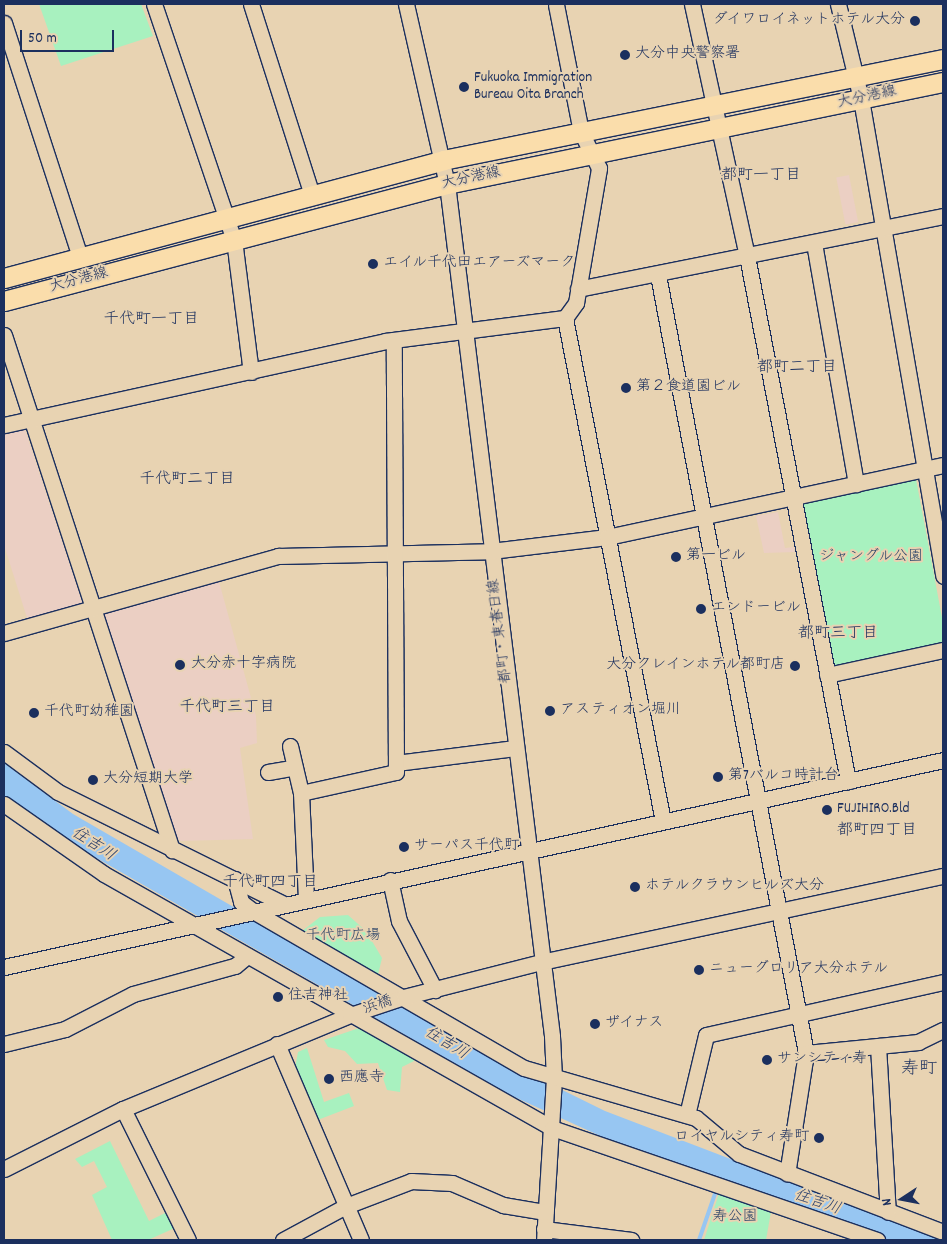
<!DOCTYPE html>
<meta charset="utf-8">
<style>
body{margin:0}
#map{position:relative;width:947px;height:1244px;overflow:hidden;background:#e8d3b2;font-family:Dekko,"Klee One",sans-serif}
div>[style]{position:absolute}
.built>*{inset:0;background:#ebcfc3;transform-origin:0 0}
.green>*{inset:0;background:#a8f1bf}
.water>*{inset:0;background:#97c6f2}
.stream>*{height:4px;margin:-2px;padding:0 2px;transform-origin:2px;border-radius:2px;background:#97c6f2}
.roads{filter:drop-shadow(1px 0 #1b2f5e) drop-shadow(-1px 0 #1b2f5e) drop-shadow(0 1px #1b2f5e) drop-shadow(0 -1px #1b2f5e)}
.minor>*{height:15px;margin:-7.5px;padding:0 7.5px;transform-origin:7.5px;border-radius:7.5px;background:#e8d3b2}
.major>*{height:19px;margin:-9.5px;padding:0 9.5px;transform-origin:9.5px;border-radius:9.5px;background:#faddab}
.dots>*{width:14px;height:14px;translate:-50% -50%;box-sizing:border-box;border:2px solid #e8d3b2;border-radius:50%}
span{translate:-50% -50%;white-space:nowrap;text-align:center;line-height:1.15;-webkit-text-stroke:4px #e8d3b2;paint-order:stroke}
.poi-label{font-size:15px;color:#1b2f5e}
.right{translate:-100% -50%;text-align:right}
.left{translate:0 -50%;text-align:left}
.street-label{font-size:15px;color:#1b2f5e}
.park-label{font-size:15px;color:#294268}
.neighbourhood-label{font-size:16px;color:#1b2f5e}
.water-label{font-size:16px;color:#273e6d;font-style:italic}
.quarter-label{font-size:18px;color:#1b2f5e}
.frame{position:absolute;inset:0;border:5px solid #1b2f5e;pointer-events:none}
.north{position:absolute;left:877px;top:1174px;width:50px;height:50px;-webkit-text-stroke:4px #e8d3b2;paint-order:stroke;rotate:259deg;font-size:14px;font-weight:700;line-height:20px;text-align:center;color:#1b2f5e}
.north::after{content:'';display:block;margin:auto;width:18px;height:22px;background:#1b2f5e;clip-path:polygon(50% 0,100% 100%,50% 72%,0 100%)}
.scale{position:absolute;left:20px;top:30px;width:94px;height:22px;box-sizing:border-box;border:2px solid #1b2f5e;border-top:0;padding-left:6px;font-size:15px;line-height:18px;white-space:nowrap;color:#1b2f5e;-webkit-text-stroke:4px #e8d3b2;paint-order:stroke}
</style>
<div id="map">
<div class="built">
<i style="left:849px;top:175px;width:48px;height:13px;rotate:79deg"></i>
<i style="clip-path:polygon(24px 427px,82px 602px,80px 606px,28px 621px,4px 545px,4px 431px)"></i>
<i style="clip-path:polygon(778px 512px,785px 548px,794px 547px,795px 552px,764px 553px,756px 516px)"></i>
<i style="clip-path:polygon(218px 578px,256px 716px,257px 743px,240px 748px,253px 839px,181px 841px,175px 837px,103px 614px)"></i>
</div>
<div class="green">
<i style="clip-path:polygon(39px 4px,141px 4px,153px 36px,61px 66px)"></i>
<i style="clip-path:polygon(916px 479px,943px 623px,943px 645px,835px 667px,830px 665px,801px 509px,804px 504px)"></i>
<i style="clip-path:polygon(348px 915px,366px 931px,382px 958px,377px 979px,297px 935px,320px 917px)"></i>
<i style="clip-path:polygon(365px 1026px,411px 1052px,414px 1061px,402px 1067px,400px 1092px,387px 1090px,378px 1063px,357px 1064px,345px 1051px,328px 1047px,324px 1040px)"></i>
<i style="clip-path:polygon(307px 1048px,324px 1102px,349px 1093px,354px 1106px,315px 1121px,293px 1079px,298px 1052px)"></i>
<i style="clip-path:polygon(110px 1141px,149px 1221px,169px 1211px,177px 1227px,148px 1240px,112px 1240px,92px 1195px,107px 1187px,94px 1161px,82px 1167px,75px 1159px)"></i>
<i style="clip-path:polygon(720px 1190px,772px 1206px,766px 1240px,704px 1240px)"></i>
</div>
<div class="water">
<i style="clip-path:polygon(4px 763px,73px 814px,477px 1048px,605px 1111px,943px 1240px,886px 1240px,607px 1139px,510px 1095px,58px 836px,4px 796px)"></i>
</div>
<div class="stream">
<i style="left:699px;top:1240px;width:55px;rotate:-70.9deg"></i>
</div>
<div class="roads">
<div class="minor">
<i style="left:154px;top:4px;width:249px;rotate:71.3deg"></i>
<i style="left:234px;top:240px;width:133px;rotate:82.7deg"></i>
<i style="left:251px;top:4px;width:201px;rotate:72.3deg"></i>
<i style="left:406px;top:4px;width:185px;rotate:77.2deg"></i>
<i style="left:447px;top:184px;width:858px;rotate:82.97deg"></i>
<i style="left:552px;top:1036px;width:42px;rotate:87.3deg"></i>
<i style="left:554px;top:1078px;width:162px;rotate:93.5deg"></i>
<i style="left:692px;top:4px;width:258px;rotate:77.7deg"></i>
<i style="left:747px;top:256px;width:535px;rotate:79.11deg"></i>
<i style="left:838px;top:4px;width:98px;rotate:76.4deg"></i>
<i style="left:861px;top:99px;width:484px;rotate:80.2deg"></i>
<i style="left:4px;top:23px;width:246px;rotate:72deg"></i>
<i style="left:814px;top:243px;width:245px;rotate:80.1deg"></i>
<i style="left:658px;top:275px;width:792px;rotate:79.23deg"></i>
<i style="left:806px;top:1053px;width:122px;rotate:98.9deg"></i>
<i style="left:578px;top:289px;width:372px;rotate:-11.3deg"></i>
<i style="left:565px;top:318px;width:512px;rotate:78.98deg"></i>
<i style="left:4px;top:335px;width:542px;rotate:71.93deg"></i>
<i style="left:4px;top:425px;width:390px;rotate:-12.4deg"></i>
<i style="left:385px;top:341px;width:181px;rotate:-7.3deg"></i>
<i style="left:565px;top:318px;width:19px;rotate:-54deg"></i>
<i style="left:576px;top:303px;width:137px;rotate:-80.3deg"></i>
<i style="left:599px;top:168px;width:40px;rotate:-116.6deg"></i>
<i style="left:581px;top:132px;width:130px;rotate:-101.1deg"></i>
<i style="left:4px;top:633px;width:285px;rotate:-15.7deg"></i>
<i style="left:278px;top:556px;width:213px;rotate:-1.3deg"></i>
<i style="left:491px;top:551px;width:117px;rotate:-6.9deg"></i>
<i style="left:607px;top:537px;width:344px;rotate:-12.1deg"></i>
<i style="left:827px;top:675px;width:119px;rotate:-12.2deg"></i>
<i style="left:290px;top:746px;width:48px;rotate:76.8deg"></i>
<i style="left:301px;top:793px;width:106px;rotate:87.3deg"></i>
<i style="left:4px;top:752px;width:67px;rotate:36.5deg"></i>
<i style="left:58px;top:792px;width:252px;rotate:26.4deg"></i>
<i style="left:396px;top:763px;width:120px;rotate:-7.2deg"></i>
<i style="left:268px;top:772px;width:27px;rotate:-10deg"></i>
<i style="left:301px;top:793px;width:97px;rotate:-12.5deg"></i>
<i style="left:396px;top:772px;width:432px;rotate:-90.3deg"></i>
<i style="left:4px;top:804px;width:122px;rotate:35deg"></i>
<i style="left:104px;top:874px;width:515px;rotate:29.55deg"></i>
<i style="left:552px;top:1128px;width:344px;rotate:19deg"></i>
<i style="left:235px;top:879px;width:24px;rotate:75deg"></i>
<i style="left:241px;top:902px;width:15px;rotate:37deg"></i>
<i style="left:253px;top:911px;width:313px;rotate:30.1deg"></i>
<i style="left:524px;top:1068px;width:179px;rotate:16.2deg"></i>
<i style="left:696px;top:1118px;width:56px;rotate:39.9deg"></i>
<i style="left:739px;top:1154px;width:218px;rotate:20.9deg"></i>
<i style="left:390px;top:880px;width:42px;rotate:77.6deg"></i>
<i style="left:399px;top:921px;width:78px;rotate:62.4deg"></i>
<i style="left:4px;top:967px;width:962px;rotate:-12.43deg"></i>
<i style="left:4px;top:1044px;width:63px;rotate:-13.8deg"></i>
<i style="left:65px;top:1029px;width:76px;rotate:-27.2deg"></i>
<i style="left:133px;top:994px;width:106px;rotate:-15.4deg"></i>
<i style="left:235px;top:966px;width:16px;rotate:-40deg"></i>
<i style="left:277px;top:1044px;width:213px;rotate:66.8deg"></i>
<i style="left:878px;top:1046px;width:166px;rotate:86.6deg"></i>
<i style="left:806px;top:1053px;width:113px;rotate:-5.6deg"></i>
<i style="left:918px;top:1042px;width:28px;rotate:-26deg"></i>
<i style="left:123px;top:1109px;width:146px;rotate:63.6deg"></i>
<i style="left:687px;top:1115px;width:82px;rotate:-76.6deg"></i>
<i style="left:706px;top:1035px;width:243px;rotate:-12.6deg"></i>
<i style="left:4px;top:1169px;width:133px;rotate:-26.8deg"></i>
<i style="left:123px;top:1109px;width:246px;rotate:-22.5deg"></i>
<i style="left:350px;top:1015px;width:57px;rotate:-18.4deg"></i>
<i style="left:404px;top:997px;width:141px;rotate:-14.3deg"></i>
<i style="left:541px;top:962px;width:411px;rotate:-12.1deg"></i>
<i style="left:544px;top:1229px;width:88px;rotate:7.2deg"></i>
<i style="left:283px;top:1240px;width:72px;rotate:-28.4deg"></i>
<i style="left:346px;top:1206px;width:70px;rotate:-21deg"></i>
<i style="left:411px;top:1181px;width:41px;rotate:2.8deg"></i>
<i style="left:452px;top:1183px;width:56px;rotate:23.3deg"></i>
<i style="left:503px;top:1205px;width:43px;rotate:9.5deg"></i>
</div>
<div class="major">
<i style="left:4px;top:278px;width:455px;rotate:-15deg"></i>
<i style="left:443px;top:160px;width:510px;rotate:-11.42deg"></i>
<i style="left:4px;top:301px;width:458px;rotate:-14.8deg"></i>
<i style="left:447px;top:184px;width:506px;rotate:-11.62deg"></i>
</div>
</div>
<div class="dots">
<i style="left:915px;top:21px;background:#1b2f5e"></i>
<i style="left:625px;top:55px;background:#1b2f5e"></i>
<i style="left:464px;top:87px;background:#1b2f5e"></i>
<i style="left:373px;top:264px;background:#1b2f5e"></i>
<i style="left:626px;top:388px;background:#1b2f5e"></i>
<i style="left:676px;top:557px;background:#1b2f5e"></i>
<i style="left:701px;top:609px;background:#1b2f5e"></i>
<i style="left:180px;top:665px;background:#1b2f5e"></i>
<i style="left:795px;top:666px;background:#1b2f5e"></i>
<i style="left:550px;top:711px;background:#1b2f5e"></i>
<i style="left:34px;top:713px;background:#1b2f5e"></i>
<i style="left:718px;top:777px;background:#1b2f5e"></i>
<i style="left:93px;top:780px;background:#1b2f5e"></i>
<i style="left:827px;top:810px;background:#1b2f5e"></i>
<i style="left:404px;top:847px;background:#1b2f5e"></i>
<i style="left:635px;top:887px;background:#1b2f5e"></i>
<i style="left:699px;top:970px;background:#1b2f5e"></i>
<i style="left:278px;top:997px;background:#1b2f5e"></i>
<i style="left:595px;top:1024px;background:#1b2f5e"></i>
<i style="left:767px;top:1060px;background:#1b2f5e"></i>
<i style="left:329px;top:1079px;background:#1b2f5e"></i>
<i style="left:819px;top:1138px;background:#1b2f5e"></i>
</div>
<div class="poi-label">
<span class="right" style="left:905px;top:21px">ダイワロイネットホテル大分</span>
<span class="left" style="left:635px;top:55px">大分中央警察署</span>
<span class="left" style="left:474px;top:87px">Fukuoka Immigration<br>Bureau Oita Branch</span>
<span class="left" style="left:383px;top:264px">エイル千代田エアーズマーク</span>
<span class="left" style="left:636px;top:388px">第２食道園ビル</span>
<span class="left" style="left:686px;top:557px">第一ビル</span>
<span class="left" style="left:711px;top:609px">エンドービル</span>
<span class="left" style="left:191px;top:665px">大分赤十字病院</span>
<span class="right" style="left:785px;top:666px">大分クレインホテル都町店</span>
<span class="left" style="left:560px;top:711px">アスティオン堀川</span>
<span class="left" style="left:44px;top:713px">千代町幼稚園</span>
<span class="left" style="left:728px;top:777px">第7バルコ時計台</span>
<span class="left" style="left:103px;top:780px">大分短期大学</span>
<span class="left" style="left:837px;top:810px">FUJIHIRO.Bld</span>
<span class="left" style="left:414px;top:847px">サーパス千代町</span>
<span class="left" style="left:645px;top:887px">ホテルクラウンヒルズ大分</span>
<span class="left" style="left:709px;top:970px">ニューグロリア大分ホテル</span>
<span class="left" style="left:288px;top:997px">住吉神社</span>
<span class="left" style="left:605px;top:1024px">ザイナス</span>
<span class="left" style="left:777px;top:1060px">サンシティ寿</span>
<span class="left" style="left:339px;top:1079px">西應寺</span>
<span class="right" style="left:809px;top:1138px">ロイヤルシティ寿町</span>
</div>
<div class="street-label">
<span style="left:867px;top:98px;rotate:-12deg">大分港線</span>
<span style="left:471px;top:179px;rotate:-12deg">大分港線</span>
<span style="left:79px;top:281px;rotate:-15deg">大分港線</span>
<span style="left:501px;top:631px;rotate:-97deg">都町・東春日線</span>
<span style="left:378px;top:1006px;rotate:-18deg">浜橋</span>
</div>
<div class="park-label">
<span style="left:871px;top:558px">ジャングル公園</span>
<span style="left:343px;top:937px">千代町広場</span>
<span style="left:735px;top:1218px">寿公園</span>
</div>
<div class="neighbourhood-label">
<span style="left:761px;top:176px">都町一丁目</span>
<span style="left:151px;top:320px">千代町一丁目</span>
<span style="left:797px;top:368px">都町二丁目</span>
<span style="left:187px;top:480px">千代町二丁目</span>
<span style="left:838px;top:634px">都町三丁目</span>
<span style="left:227px;top:708px">千代町三丁目</span>
<span style="left:877px;top:831px">都町四丁目</span>
<span style="left:270px;top:883px">千代町四丁目</span>
</div>
<div class="water-label">
<span style="left:93px;top:845px;rotate:33deg">住吉川</span>
<span style="left:446px;top:1044px;rotate:32deg">住吉川</span>
<span style="left:817px;top:1203px;rotate:19deg">住吉川</span>
</div>
<div class="quarter-label">
<span style="left:919px;top:1070px">寿町</span>
</div>
<div class="frame"></div>
<div class="north">N</div>
<div class="scale">50 m</div>
</div>
